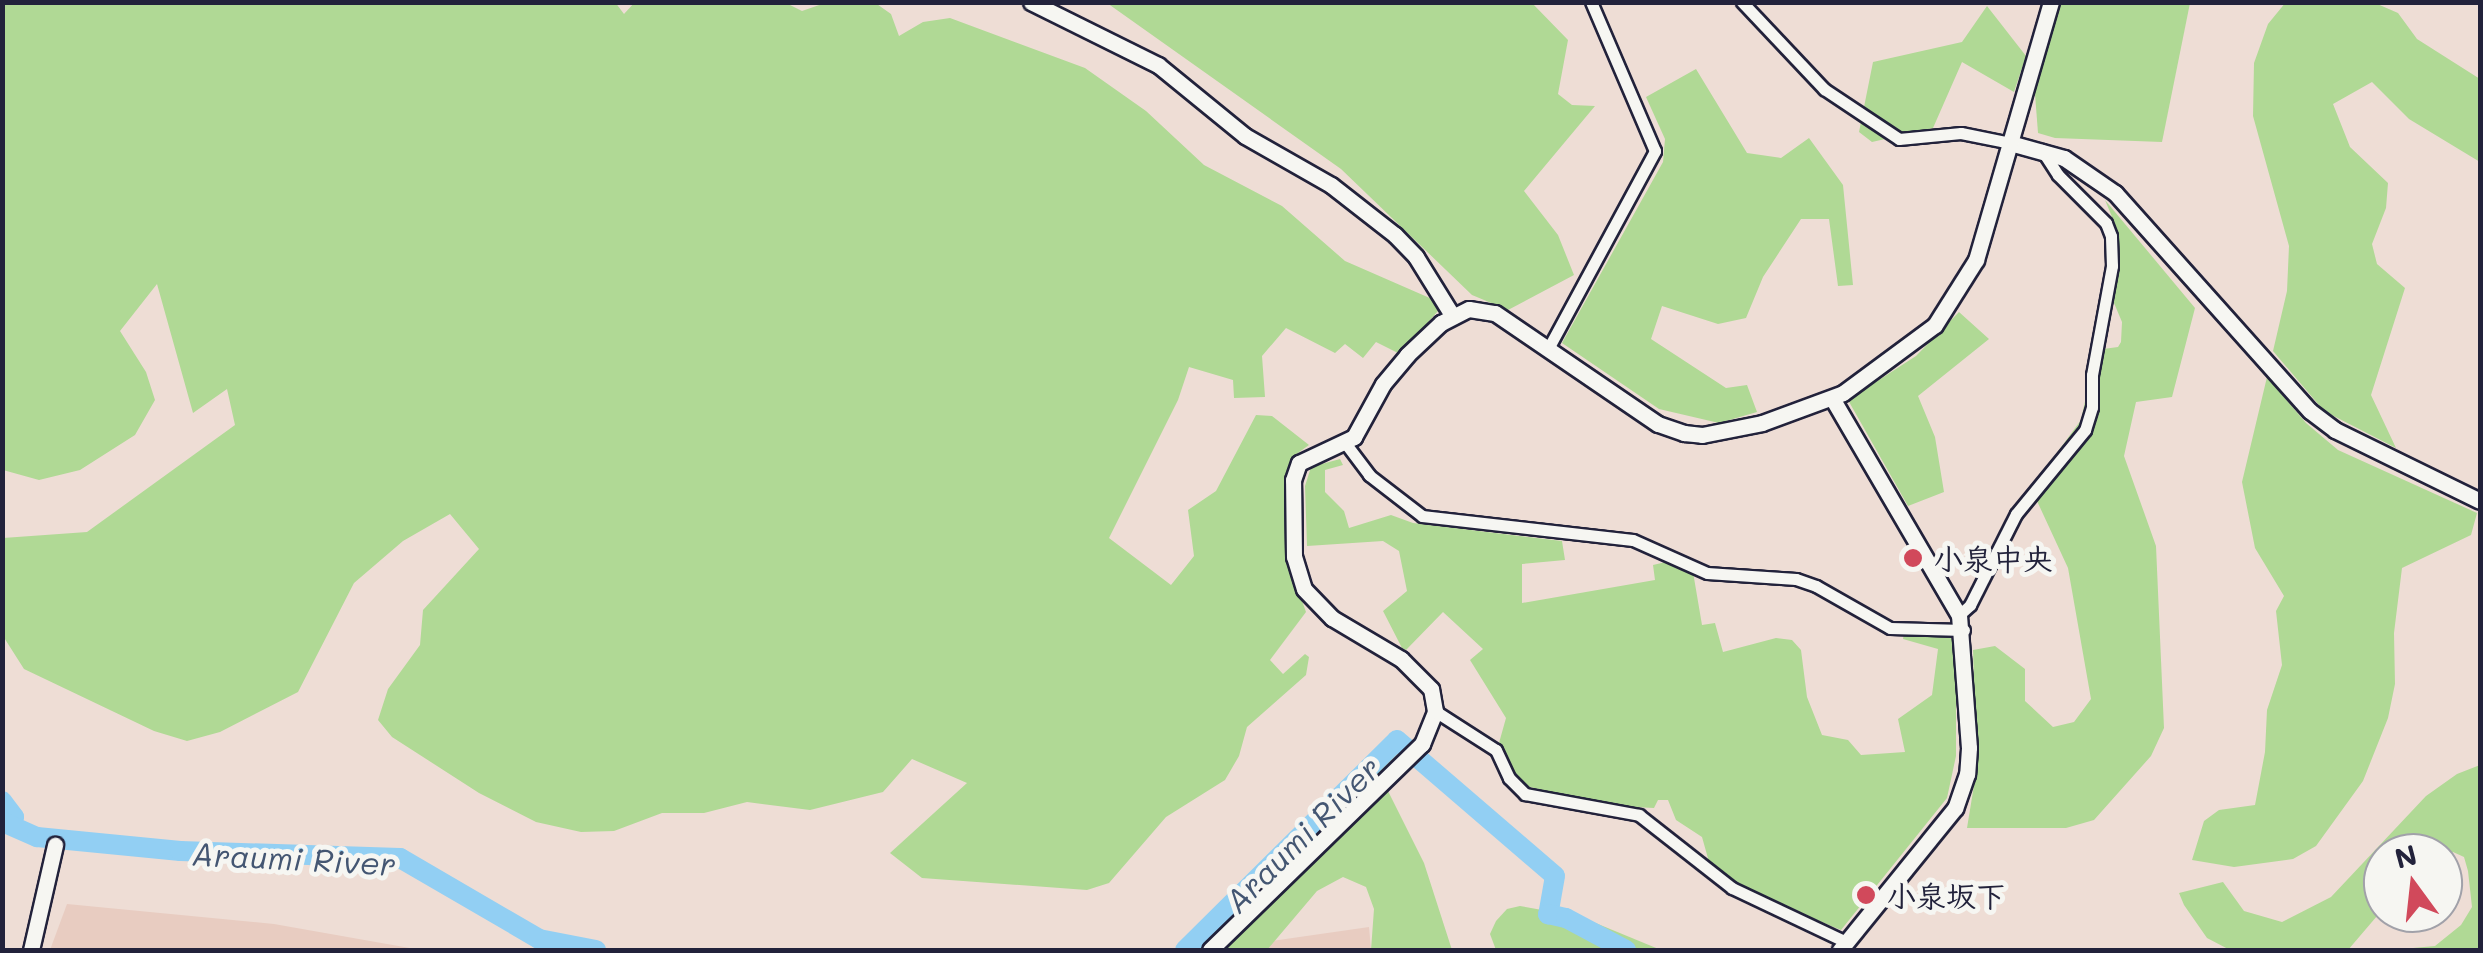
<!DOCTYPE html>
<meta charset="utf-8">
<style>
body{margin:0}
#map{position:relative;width:2483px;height:953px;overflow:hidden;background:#eeddd5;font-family:Mali,"Klee One",sans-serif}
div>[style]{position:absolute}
.built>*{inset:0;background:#e8ccc1}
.green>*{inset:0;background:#b0d995}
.river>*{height:20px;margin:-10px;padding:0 10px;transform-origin:10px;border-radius:10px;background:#92cff3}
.roads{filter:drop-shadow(2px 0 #22223b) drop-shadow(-2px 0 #22223b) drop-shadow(0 2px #22223b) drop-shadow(0 -2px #22223b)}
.street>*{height:11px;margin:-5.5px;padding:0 5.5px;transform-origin:5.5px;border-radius:5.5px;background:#f6f6f2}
.secondary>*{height:15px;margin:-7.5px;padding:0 7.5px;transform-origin:7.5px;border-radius:7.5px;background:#f6f6f2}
.dots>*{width:28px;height:28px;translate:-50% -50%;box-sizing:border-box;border:5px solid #f6f6f2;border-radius:50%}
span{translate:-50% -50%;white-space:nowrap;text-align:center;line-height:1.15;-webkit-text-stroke:10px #f6f6f2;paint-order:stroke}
.poi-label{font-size:30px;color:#22223b;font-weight:700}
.left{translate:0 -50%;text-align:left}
.water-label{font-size:32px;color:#445672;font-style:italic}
.frame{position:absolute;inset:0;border:5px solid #22223b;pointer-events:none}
.north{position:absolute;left:2363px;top:833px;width:100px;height:100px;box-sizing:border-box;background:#f6f6f2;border:2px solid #a1a1a9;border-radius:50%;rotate:345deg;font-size:28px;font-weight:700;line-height:40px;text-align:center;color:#22223b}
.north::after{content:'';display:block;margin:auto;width:35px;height:45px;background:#d1495b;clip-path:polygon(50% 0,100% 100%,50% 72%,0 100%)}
</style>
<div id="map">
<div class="built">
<i style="clip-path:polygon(67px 904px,274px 924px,421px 950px,50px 950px)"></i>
<i style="clip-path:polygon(1369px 927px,1371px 950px,1227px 950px,1229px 947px)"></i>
</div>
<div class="green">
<i style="clip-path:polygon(615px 2px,624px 14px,635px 2px,786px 3px,802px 11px,825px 3px,874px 2px,891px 14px,899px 36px,923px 22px,950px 18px,1085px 68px,1146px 111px,1204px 165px,1282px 206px,1345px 261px,1432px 299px,1438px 311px,1400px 354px,1376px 342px,1363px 358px,1345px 344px,1335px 353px,1286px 328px,1262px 356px,1265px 397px,1234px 398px,1233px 380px,1189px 367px,1178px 400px,1109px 538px,1171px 585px,1194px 556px,1188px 510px,1216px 491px,1256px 415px,1272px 416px,1309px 445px,1295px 455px,1288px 468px,1286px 556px,1306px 612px,1270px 660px,1283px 674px,1305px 654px,1309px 657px,1306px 675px,1247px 727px,1239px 756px,1225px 780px,1166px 817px,1109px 883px,1087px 890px,922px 878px,890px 853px,967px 783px,912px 759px,883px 792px,810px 810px,747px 802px,704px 813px,662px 813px,614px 831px,581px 832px,536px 822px,479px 793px,392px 737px,378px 720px,388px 689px,420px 645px,423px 610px,479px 549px,450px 514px,403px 541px,354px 583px,298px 692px,220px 732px,187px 741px,154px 731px,24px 669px,3px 636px,3px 538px,87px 532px,235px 425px,227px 389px,193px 413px,157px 284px,120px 331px,146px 372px,155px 400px,135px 435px,80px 470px,39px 480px,3px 470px,2px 3px)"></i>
<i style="clip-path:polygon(2286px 2px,2375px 3px,2398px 13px,2417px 39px,2480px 79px,2480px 162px,2409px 119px,2372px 82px,2333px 104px,2350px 147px,2388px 183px,2386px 208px,2372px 244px,2377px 264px,2405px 288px,2371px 395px,2396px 448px,2324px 411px,2273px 351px,2287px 291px,2289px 246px,2253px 116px,2254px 63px,2268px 24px)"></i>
<i style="clip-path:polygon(1107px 3px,1532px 3px,1568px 40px,1558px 94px,1572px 105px,1595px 106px,1524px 191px,1558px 235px,1574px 275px,1508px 310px,1472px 295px,1341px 169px)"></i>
<i style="clip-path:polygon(2061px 3px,2190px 3px,2162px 142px,2055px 138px,2038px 133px,2034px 81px)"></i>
<i style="clip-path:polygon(1987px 6px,2026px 56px,2014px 92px,1962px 62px,1933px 128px,1872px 142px,1859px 132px,1873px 62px,1962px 42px)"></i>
<i style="clip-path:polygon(1696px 69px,1747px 153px,1781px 158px,1809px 138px,1843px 185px,1853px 285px,1838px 286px,1829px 219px,1801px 219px,1763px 277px,1746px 318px,1718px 324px,1662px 306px,1651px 339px,1726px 388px,1747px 385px,1757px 412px,1719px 423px,1659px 409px,1562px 343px,1663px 162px,1665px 139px,1646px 97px)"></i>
<i style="clip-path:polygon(2105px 200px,2195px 308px,2172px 397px,2136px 402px,2124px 456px,2156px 546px,2164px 728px,2151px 756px,2094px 820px,2066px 828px,1967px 828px,1977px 767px,1973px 650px,1995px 646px,2025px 669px,2025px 701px,2053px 727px,2074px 722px,2091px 699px,2068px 568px,2031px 488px,2081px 420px,2096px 350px,2118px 347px,2121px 342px,2122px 322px,2114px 303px,2115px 224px)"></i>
<i style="clip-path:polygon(1959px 312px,1989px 339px,1918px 396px,1935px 437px,1944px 492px,1908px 506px,1848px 400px,1916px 356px)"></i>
<i style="clip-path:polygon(2267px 377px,2306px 423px,2338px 450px,2477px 513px,2471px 535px,2402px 568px,2394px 633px,2395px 684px,2388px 718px,2363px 781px,2316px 846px,2293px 859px,2234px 867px,2192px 860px,2204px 821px,2219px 810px,2255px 805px,2265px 752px,2267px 710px,2282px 665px,2276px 611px,2284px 596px,2255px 548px,2242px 482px)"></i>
<i style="clip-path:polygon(1340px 459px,1343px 465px,1325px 470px,1325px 492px,1344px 511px,1349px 528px,1391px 515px,1413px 523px,1562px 541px,1565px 560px,1522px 564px,1522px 603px,1655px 580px,1653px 565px,1670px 561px,1693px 572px,1702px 625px,1715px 623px,1723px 652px,1776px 638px,1792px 640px,1801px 650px,1807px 697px,1822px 735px,1848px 740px,1861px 755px,1905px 752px,1898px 719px,1932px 695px,1938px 649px,1903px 639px,1904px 633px,1947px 634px,1956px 644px,1956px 756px,1947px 798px,1841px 930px,1732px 885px,1711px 869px,1702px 837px,1676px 820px,1668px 800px,1658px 800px,1654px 808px,1615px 806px,1521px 785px,1499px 743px,1506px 718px,1470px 660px,1483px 649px,1443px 612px,1406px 650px,1402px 648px,1383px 611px,1407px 591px,1399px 551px,1383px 541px,1307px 546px,1305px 486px,1311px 467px)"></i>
<i style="clip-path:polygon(1397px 745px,1402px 749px,1204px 950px,1188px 950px,1330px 802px)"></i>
<i style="clip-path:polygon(2480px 765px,2480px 950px,2391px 950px,2435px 946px,2461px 925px,2472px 907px,2468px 871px,2464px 857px,2453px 852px,2443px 856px,2383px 853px,2383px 909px,2348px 950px,2230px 950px,2207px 938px,2184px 905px,2179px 893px,2223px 882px,2244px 911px,2282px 922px,2331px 897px,2426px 796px,2457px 774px)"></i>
<i style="clip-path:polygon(1387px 789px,1424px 863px,1452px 950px,1371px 950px,1374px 909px,1366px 887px,1343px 877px,1317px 891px,1267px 950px,1222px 950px)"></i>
<i style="clip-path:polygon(1520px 906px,1581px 917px,1661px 950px,1496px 950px,1490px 934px,1496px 921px,1507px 909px)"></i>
</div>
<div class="river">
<i style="left:2px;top:801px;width:20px;rotate:53deg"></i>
<i style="left:14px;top:817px;width:11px;rotate:146deg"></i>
<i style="left:5px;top:823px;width:35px;rotate:24deg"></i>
<i style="left:37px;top:837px;width:144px;rotate:5.6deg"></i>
<i style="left:180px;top:851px;width:220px;rotate:1.8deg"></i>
<i style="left:400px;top:858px;width:161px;rotate:30.2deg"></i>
<i style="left:539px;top:939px;width:58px;rotate:10.9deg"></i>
<i style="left:1185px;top:950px;width:298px;rotate:-44.7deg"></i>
<i style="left:1397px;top:740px;width:208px;rotate:40.7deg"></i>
<i style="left:1555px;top:876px;width:39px;rotate:100deg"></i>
<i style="left:1548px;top:914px;width:18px;rotate:13deg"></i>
<i style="left:1566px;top:918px;width:68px;rotate:28.1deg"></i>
</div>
<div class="roads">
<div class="street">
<i style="left:1742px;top:2px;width:120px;rotate:46.7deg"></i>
<i style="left:1824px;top:89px;width:90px;rotate:33.7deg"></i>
<i style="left:1899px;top:139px;width:62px;rotate:-5.5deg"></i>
<i style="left:1961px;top:133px;width:50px;rotate:11.5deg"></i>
<i style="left:1549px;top:347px;width:223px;rotate:-61.6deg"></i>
<i style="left:1655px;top:151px;width:162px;rotate:-113.2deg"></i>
<i style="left:1346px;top:444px;width:39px;rotate:53deg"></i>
<i style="left:1369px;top:475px;width:67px;rotate:37.7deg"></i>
<i style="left:1422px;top:516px;width:212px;rotate:6.5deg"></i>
<i style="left:1633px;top:540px;width:81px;rotate:24deg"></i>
<i style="left:1707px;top:573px;width:89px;rotate:3.9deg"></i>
<i style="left:1796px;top:579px;width:21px;rotate:19deg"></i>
<i style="left:1816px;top:586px;width:85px;rotate:29.6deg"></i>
<i style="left:1890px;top:628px;width:74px;rotate:1.5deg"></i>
<i style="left:1959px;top:615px;width:15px;rotate:-42deg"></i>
<i style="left:1970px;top:605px;width:102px;rotate:-63.2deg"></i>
<i style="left:2016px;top:514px;width:109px;rotate:-50.6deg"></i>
<i style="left:2085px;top:430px;width:24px;rotate:-73deg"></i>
<i style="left:2092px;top:407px;width:32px;rotate:-90deg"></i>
<i style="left:2092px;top:375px;width:111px;rotate:-79.6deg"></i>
<i style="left:2112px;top:266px;width:30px;rotate:-92deg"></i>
<i style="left:2111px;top:236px;width:14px;rotate:-111deg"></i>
<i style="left:2106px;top:223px;width:68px;rotate:-135deg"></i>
<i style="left:2058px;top:175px;width:30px;rotate:-123deg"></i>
<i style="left:1435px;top:711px;width:72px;rotate:32.6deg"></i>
<i style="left:1496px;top:750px;width:31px;rotate:65deg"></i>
<i style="left:1509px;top:778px;width:23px;rotate:45deg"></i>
<i style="left:1525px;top:794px;width:116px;rotate:10.4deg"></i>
<i style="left:1639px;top:815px;width:118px;rotate:38.1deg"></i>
<i style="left:1732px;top:888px;width:126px;rotate:25.3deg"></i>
</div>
<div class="secondary">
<i style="left:1031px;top:2px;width:142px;rotate:26.4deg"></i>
<i style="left:1158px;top:65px;width:112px;rotate:39.2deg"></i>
<i style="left:1245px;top:136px;width:99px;rotate:29.7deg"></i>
<i style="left:1331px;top:185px;width:81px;rotate:38deg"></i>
<i style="left:1395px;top:235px;width:30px;rotate:46deg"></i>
<i style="left:1416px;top:257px;width:68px;rotate:58.2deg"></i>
<i style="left:2010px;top:143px;width:56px;rotate:15.5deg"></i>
<i style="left:2064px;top:158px;width:62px;rotate:34.5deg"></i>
<i style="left:2115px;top:193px;width:292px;rotate:48.2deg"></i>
<i style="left:2310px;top:411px;width:31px;rotate:37deg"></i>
<i style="left:2335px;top:430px;width:161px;rotate:26.1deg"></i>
<i style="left:1832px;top:398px;width:251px;rotate:59.7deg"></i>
<i style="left:1959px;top:615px;width:133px;rotate:85.7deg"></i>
<i style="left:1969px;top:748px;width:26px;rotate:94deg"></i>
<i style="left:1967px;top:774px;width:36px;rotate:109deg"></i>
<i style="left:1955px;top:808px;width:183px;rotate:129deg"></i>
<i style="left:31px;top:950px;width:108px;rotate:-77.1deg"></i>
<i style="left:1210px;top:950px;width:296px;rotate:-44.2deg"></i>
<i style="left:1422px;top:744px;width:35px;rotate:-68deg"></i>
<i style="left:1435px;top:711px;width:22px;rotate:-100deg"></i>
<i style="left:1431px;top:689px;width:42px;rotate:-135deg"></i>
<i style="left:1401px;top:659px;width:80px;rotate:-149.3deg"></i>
<i style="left:1332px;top:618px;width:40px;rotate:-134deg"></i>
<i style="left:1304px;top:589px;width:34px;rotate:-107deg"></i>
<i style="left:1294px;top:557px;width:77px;rotate:-90.7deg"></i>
<i style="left:1293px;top:480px;width:18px;rotate:-71deg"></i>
<i style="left:1299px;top:463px;width:61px;rotate:-25.3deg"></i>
<i style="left:1354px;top:437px;width:60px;rotate:-61.3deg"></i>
<i style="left:1383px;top:384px;width:38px;rotate:-50deg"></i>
<i style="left:1407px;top:355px;width:47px;rotate:-43.3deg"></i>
<i style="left:1441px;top:323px;width:31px;rotate:-27deg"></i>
<i style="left:1469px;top:309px;width:26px;rotate:9deg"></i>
<i style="left:1495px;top:313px;width:197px;rotate:34.3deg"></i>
<i style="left:1658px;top:424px;width:28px;rotate:19deg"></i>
<i style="left:1684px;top:433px;width:18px;rotate:6deg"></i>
<i style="left:1702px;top:435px;width:61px;rotate:-11.3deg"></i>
<i style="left:1762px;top:423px;width:86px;rotate:-20.3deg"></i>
<i style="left:1843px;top:393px;width:114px;rotate:-36.5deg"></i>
<i style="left:1935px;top:325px;width:77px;rotate:-57.8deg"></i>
<i style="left:1976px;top:260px;width:269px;rotate:-73.8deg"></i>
</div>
</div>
<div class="dots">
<i style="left:1913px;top:558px;background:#d1495b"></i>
<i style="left:1866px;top:895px;background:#d1495b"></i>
</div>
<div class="poi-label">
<span class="left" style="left:1933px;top:558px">小泉中央</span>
<span class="left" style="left:1886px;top:895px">小泉坂下</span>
</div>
<div class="water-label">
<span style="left:1302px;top:834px;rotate:-45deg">Araumi River</span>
<span style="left:294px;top:858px;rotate:3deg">Araumi River</span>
</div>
<div class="frame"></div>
<div class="north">N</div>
</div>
